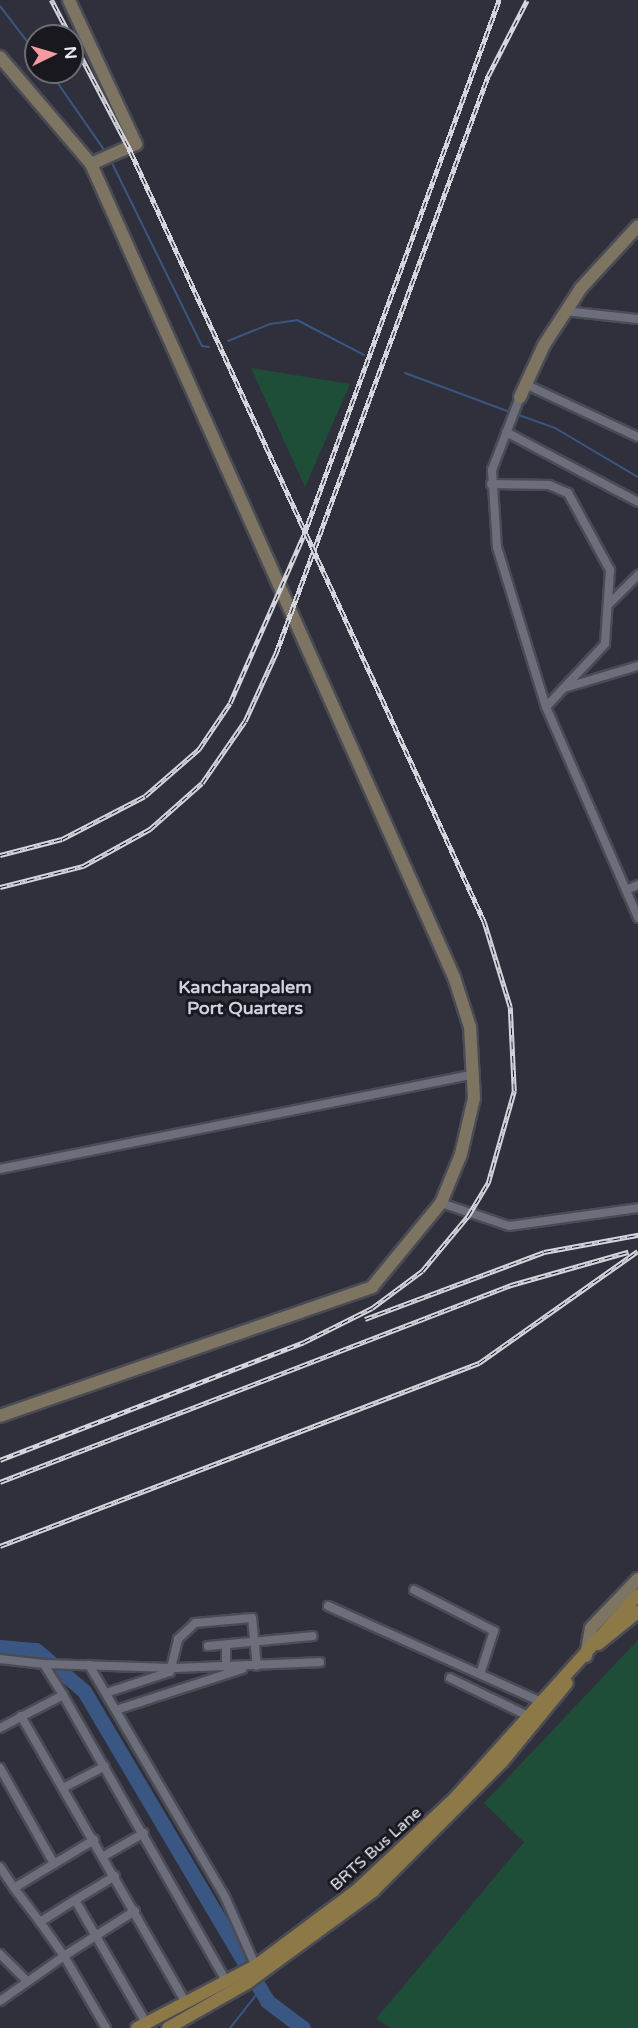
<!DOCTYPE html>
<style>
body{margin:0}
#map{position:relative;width:638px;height:2028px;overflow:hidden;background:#30303c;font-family:"Varela Round",sans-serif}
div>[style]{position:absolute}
.green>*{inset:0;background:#1f4e38}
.stream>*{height:2px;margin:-1px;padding:0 1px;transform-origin:1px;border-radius:1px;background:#395782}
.river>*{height:15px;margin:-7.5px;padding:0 7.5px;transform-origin:7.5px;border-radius:7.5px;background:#395782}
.roads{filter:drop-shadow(2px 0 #4b4b55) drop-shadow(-2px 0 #4b4b55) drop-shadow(0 2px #4b4b55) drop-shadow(0 -2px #4b4b55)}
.street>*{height:8px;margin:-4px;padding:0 4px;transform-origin:4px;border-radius:4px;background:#6d6e7c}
.secondary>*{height:12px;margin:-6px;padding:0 6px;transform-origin:6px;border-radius:6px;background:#7d7461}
.primary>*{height:12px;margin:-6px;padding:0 6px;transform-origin:6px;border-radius:6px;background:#8c7947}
.rail>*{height:4.5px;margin-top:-2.25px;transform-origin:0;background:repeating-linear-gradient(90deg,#18181e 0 7px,#d5d5de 0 14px);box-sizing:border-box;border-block:2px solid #d5d5de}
span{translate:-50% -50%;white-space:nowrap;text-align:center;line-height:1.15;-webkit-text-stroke:6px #18181e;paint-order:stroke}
.street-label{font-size:16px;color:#ebebf4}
.neighbourhood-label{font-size:18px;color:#d0d0e0;font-weight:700}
.north{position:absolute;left:24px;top:24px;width:60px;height:60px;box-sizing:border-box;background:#18181e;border:2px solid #6c6c74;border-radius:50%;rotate:85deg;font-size:16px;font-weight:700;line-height:24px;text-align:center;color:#ebebf4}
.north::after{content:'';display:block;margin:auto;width:21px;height:27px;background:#f49aa1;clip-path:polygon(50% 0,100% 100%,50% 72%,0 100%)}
</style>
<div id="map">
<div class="green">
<i style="clip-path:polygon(251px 368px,350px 384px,305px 487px)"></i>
<i style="clip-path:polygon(638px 1640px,638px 2028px,391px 2028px,376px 2019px,524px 1842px,484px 1803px)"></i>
</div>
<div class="stream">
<i style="left:0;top:6px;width:59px;rotate:52.5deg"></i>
<i style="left:50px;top:72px;width:100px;rotate:55.2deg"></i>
<i style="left:111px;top:161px;width:206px;rotate:63.8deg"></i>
<i style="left:202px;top:346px;width:7px;rotate:8deg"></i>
<i style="left:228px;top:341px;width:45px;rotate:-22deg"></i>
<i style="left:270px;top:324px;width:27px;rotate:-8deg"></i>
<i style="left:297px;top:320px;width:76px;rotate:27.6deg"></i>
<i style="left:405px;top:373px;width:112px;rotate:20.4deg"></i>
<i style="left:516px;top:414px;width:41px;rotate:19.7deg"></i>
<i style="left:555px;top:428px;width:96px;rotate:30.6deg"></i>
<i style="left:230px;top:2028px;width:48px;rotate:-51.7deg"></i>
</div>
<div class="river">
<i style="left:0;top:1647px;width:36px;rotate:5deg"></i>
<i style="left:36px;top:1650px;width:63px;rotate:40.5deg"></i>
<i style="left:84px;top:1691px;width:360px;rotate:59.4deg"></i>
<i style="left:267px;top:2001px;width:45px;rotate:36.9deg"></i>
</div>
<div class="roads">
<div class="street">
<i style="left:565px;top:311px;width:73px;rotate:6.3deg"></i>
<i style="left:525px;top:384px;width:125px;rotate:25.1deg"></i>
<i style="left:520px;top:397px;width:78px;rotate:111deg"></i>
<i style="left:492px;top:470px;width:77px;rotate:86.3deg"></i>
<i style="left:497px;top:547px;width:167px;rotate:73deg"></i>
<i style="left:546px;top:707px;width:230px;rotate:66.4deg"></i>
<i style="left:506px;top:432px;width:149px;rotate:27.9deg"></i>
<i style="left:491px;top:484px;width:58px;rotate:1deg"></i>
<i style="left:549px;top:485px;width:21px;rotate:23deg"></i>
<i style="left:568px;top:493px;width:88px;rotate:61.4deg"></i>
<i style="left:610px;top:570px;width:74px;rotate:93.9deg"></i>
<i style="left:605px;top:644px;width:86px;rotate:133.1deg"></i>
<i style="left:610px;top:603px;width:40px;rotate:-45deg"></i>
<i style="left:564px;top:688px;width:77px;rotate:-16.6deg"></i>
<i style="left:626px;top:890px;width:13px;rotate:-23deg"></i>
<i style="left:0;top:1169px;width:484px;rotate:-11.3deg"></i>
<i style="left:441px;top:1203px;width:72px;rotate:18.7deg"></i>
<i style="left:509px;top:1226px;width:130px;rotate:-7.9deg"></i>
<i style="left:414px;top:1590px;width:90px;rotate:27.1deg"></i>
<i style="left:494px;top:1631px;width:45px;rotate:108deg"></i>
<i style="left:328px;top:1606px;width:229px;rotate:24.2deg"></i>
<i style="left:226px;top:1645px;width:22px;rotate:90deg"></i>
<i style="left:208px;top:1646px;width:105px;rotate:-5.4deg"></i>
<i style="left:0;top:1659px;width:44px;rotate:6.5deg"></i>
<i style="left:89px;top:1665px;width:269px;rotate:59.6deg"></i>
<i style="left:225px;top:1897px;width:69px;rotate:66deg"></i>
<i style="left:450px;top:1678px;width:82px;rotate:25.9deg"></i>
<i style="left:106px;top:1693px;width:67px;rotate:-18.2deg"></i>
<i style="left:170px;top:1672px;width:34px;rotate:-76deg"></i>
<i style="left:178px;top:1639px;width:23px;rotate:-43deg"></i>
<i style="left:195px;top:1623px;width:57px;rotate:-5deg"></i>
<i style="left:252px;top:1618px;width:48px;rotate:84.1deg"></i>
<i style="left:63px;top:1695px;width:325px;rotate:60.3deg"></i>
<i style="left:116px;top:1710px;width:133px;rotate:-18deg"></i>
<i style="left:21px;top:1716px;width:327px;rotate:60.1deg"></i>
<i style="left:0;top:1728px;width:71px;rotate:-27.6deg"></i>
<i style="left:63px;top:1695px;width:36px;rotate:-122deg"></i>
<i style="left:44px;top:1664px;width:129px;rotate:1.8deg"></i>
<i style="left:173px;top:1668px;width:147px;rotate:-2.3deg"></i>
<i style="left:0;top:1768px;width:110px;rotate:60.6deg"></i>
<i style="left:54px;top:1864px;width:47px;rotate:-31deg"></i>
<i style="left:63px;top:1788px;width:47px;rotate:-27.6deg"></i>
<i style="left:104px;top:1856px;width:46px;rotate:-29.9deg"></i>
<i style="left:0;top:1867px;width:25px;rotate:56deg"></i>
<i style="left:14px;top:1888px;width:47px;rotate:-31deg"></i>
<i style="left:115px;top:1876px;width:47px;rotate:149deg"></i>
<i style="left:75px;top:1900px;width:138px;rotate:59.9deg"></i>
<i style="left:14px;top:1888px;width:43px;rotate:52.6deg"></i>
<i style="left:0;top:1954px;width:38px;rotate:45deg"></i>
<i style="left:0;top:2001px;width:78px;rotate:-35.1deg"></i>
<i style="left:64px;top:1956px;width:42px;rotate:-125.2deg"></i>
<i style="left:40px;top:1922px;width:41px;rotate:-32.2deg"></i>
<i style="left:106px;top:2028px;width:83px;rotate:-120.3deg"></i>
<i style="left:64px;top:1956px;width:84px;rotate:-32.4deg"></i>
</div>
<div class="secondary">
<i style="left:0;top:57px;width:140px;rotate:49.6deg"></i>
<i style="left:520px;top:397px;width:57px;rotate:-65.2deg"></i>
<i style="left:544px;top:345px;width:68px;rotate:-57deg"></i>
<i style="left:581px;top:288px;width:84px;rotate:-47.4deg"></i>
<i style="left:0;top:1416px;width:394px;rotate:-19.1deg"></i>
<i style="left:372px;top:1287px;width:109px;rotate:-50.6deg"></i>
<i style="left:441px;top:1203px;width:53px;rotate:-67.8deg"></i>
<i style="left:461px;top:1154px;width:57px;rotate:-76.9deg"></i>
<i style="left:474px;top:1098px;width:71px;rotate:-93.2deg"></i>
<i style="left:470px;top:1027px;width:52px;rotate:-107.7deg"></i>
<i style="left:454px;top:977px;width:890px;rotate:-114.06deg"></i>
<i style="left:91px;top:164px;width:49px;rotate:-24deg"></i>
<i style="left:136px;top:144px;width:159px;rotate:-115deg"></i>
<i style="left:586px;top:1656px;width:28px;rotate:-80deg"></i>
<i style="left:591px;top:1628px;width:68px;rotate:-46.2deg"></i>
</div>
<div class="primary">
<i style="left:598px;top:1644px;width:51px;rotate:-38.7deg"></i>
<i style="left:137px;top:2028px;width:136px;rotate:-27.7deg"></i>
<i style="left:257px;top:1965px;width:124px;rotate:-36.8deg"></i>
<i style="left:356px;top:1891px;width:136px;rotate:-43.2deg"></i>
<i style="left:455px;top:1798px;width:273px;rotate:-48deg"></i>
<i style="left:168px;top:2028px;width:91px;rotate:-29.7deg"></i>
<i style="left:247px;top:1983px;width:156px;rotate:-36.1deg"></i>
<i style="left:373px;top:1891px;width:182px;rotate:-45deg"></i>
<i style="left:502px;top:1762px;width:102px;rotate:-50.6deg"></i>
</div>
</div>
<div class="rail">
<i style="left:0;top:855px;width:64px;rotate:-14.5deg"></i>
<i style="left:62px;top:839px;width:93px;rotate:-27.4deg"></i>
<i style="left:145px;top:796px;width:72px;rotate:-41deg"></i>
<i style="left:199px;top:749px;width:55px;rotate:-56deg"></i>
<i style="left:230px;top:703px;width:181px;rotate:-66.3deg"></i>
<i style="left:303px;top:537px;width:572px;rotate:-69.95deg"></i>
<i style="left:0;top:887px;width:86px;rotate:-14.2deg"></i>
<i style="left:83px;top:866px;width:77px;rotate:-28.9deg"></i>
<i style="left:150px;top:829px;width:69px;rotate:-41.5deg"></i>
<i style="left:202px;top:783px;width:75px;rotate:-55.3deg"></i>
<i style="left:245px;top:721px;width:75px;rotate:-65.5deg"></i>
<i style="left:276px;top:653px;width:615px;rotate:-69.83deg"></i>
<i style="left:488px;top:76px;width:85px;rotate:-62.8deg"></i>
<i style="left:365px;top:1319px;width:191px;rotate:-20.5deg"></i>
<i style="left:544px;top:1252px;width:96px;rotate:-10.3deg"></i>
<i style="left:0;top:1460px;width:326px;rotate:-21.2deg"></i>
<i style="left:304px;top:1342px;width:76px;rotate:-26.6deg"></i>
<i style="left:372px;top:1308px;width:62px;rotate:-36.5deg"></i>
<i style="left:422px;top:1271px;width:72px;rotate:-50.1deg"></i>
<i style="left:468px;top:1216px;width:39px;rotate:-59deg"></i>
<i style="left:488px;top:1183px;width:96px;rotate:-74.2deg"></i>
<i style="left:514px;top:1091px;width:84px;rotate:-92.7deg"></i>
<i style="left:510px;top:1007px;width:89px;rotate:-107deg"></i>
<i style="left:484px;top:922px;width:853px;rotate:-114.67deg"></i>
<i style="left:128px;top:147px;width:166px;rotate:-117.6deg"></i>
<i style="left:0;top:1482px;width:548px;rotate:-21.08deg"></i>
<i style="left:511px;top:1285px;width:122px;rotate:-15.8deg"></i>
<i style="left:0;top:1546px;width:513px;rotate:-20.91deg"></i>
<i style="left:479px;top:1363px;width:194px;rotate:-35.2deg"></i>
</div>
<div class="street-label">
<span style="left:376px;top:1849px;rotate:-42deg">BRTS Bus Lane</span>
</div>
<div class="neighbourhood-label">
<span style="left:245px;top:998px">Kancharapalem<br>Port Quarters</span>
</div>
<div class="north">N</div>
</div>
